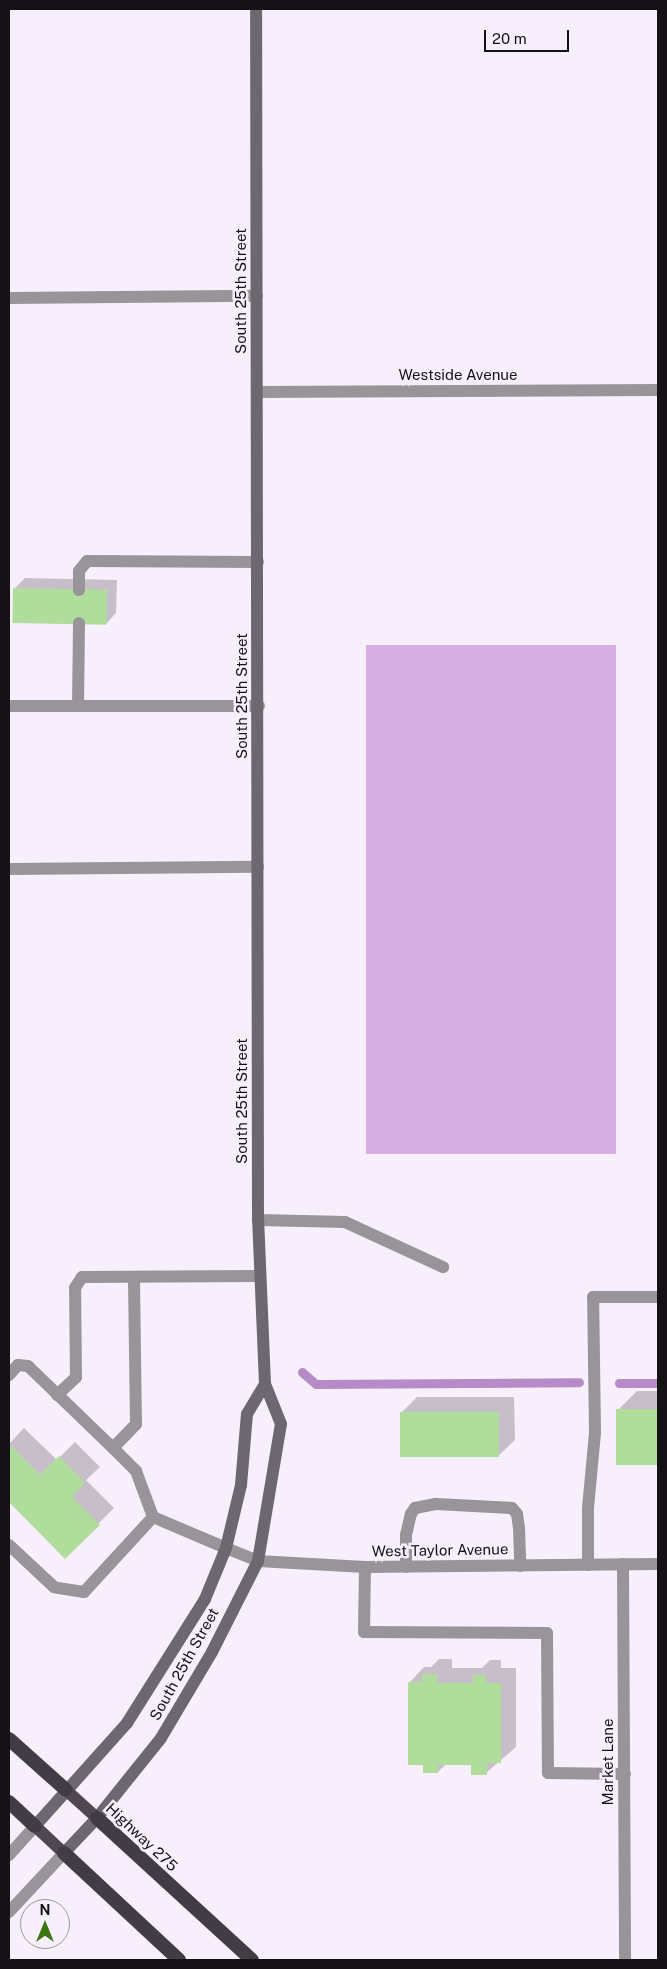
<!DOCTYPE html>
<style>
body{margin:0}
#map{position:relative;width:667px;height:1969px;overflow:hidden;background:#f8effc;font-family:"Public Sans",sans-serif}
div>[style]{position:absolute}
.green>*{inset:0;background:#d5afe3;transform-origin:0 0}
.shadow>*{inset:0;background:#0003}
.stream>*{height:9px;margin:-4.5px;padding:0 4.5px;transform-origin:4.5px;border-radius:4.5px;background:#b78bc8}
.building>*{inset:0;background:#b0dd9c;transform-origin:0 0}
.service>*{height:12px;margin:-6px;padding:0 6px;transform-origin:6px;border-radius:6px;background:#989499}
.minor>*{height:12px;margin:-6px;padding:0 6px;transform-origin:6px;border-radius:6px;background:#989499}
.secondary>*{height:12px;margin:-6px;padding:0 6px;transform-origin:6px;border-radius:6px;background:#6d676f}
.primary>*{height:12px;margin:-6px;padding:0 6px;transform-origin:6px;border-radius:6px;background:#4f4851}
.trunk>*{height:14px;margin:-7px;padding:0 7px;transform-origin:7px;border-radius:7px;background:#423c45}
span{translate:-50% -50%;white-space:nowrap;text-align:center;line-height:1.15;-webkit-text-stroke:5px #f8effc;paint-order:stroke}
.street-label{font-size:15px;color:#151216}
.frame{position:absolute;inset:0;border:10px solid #151216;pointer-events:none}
.north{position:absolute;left:20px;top:1899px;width:50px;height:50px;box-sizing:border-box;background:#f8effc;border:1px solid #9d97a0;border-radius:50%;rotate:0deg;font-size:14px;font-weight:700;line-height:20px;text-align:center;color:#151216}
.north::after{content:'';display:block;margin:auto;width:18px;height:22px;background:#3a770f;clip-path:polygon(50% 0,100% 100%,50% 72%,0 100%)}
.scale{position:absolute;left:484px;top:30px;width:85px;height:22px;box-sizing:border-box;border:2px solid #151216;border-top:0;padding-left:6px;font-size:15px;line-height:18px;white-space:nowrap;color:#151216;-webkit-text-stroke:4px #f8effc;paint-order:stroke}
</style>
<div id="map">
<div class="green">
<i style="left:366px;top:645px;width:250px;height:509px"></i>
</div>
<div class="shadow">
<i style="clip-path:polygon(25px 578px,117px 580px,116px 613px,106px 624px,14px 589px)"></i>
<i style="clip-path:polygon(637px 1391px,658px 1391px,658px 1464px,618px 1464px,618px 1410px)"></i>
<i style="clip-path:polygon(417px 1397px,514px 1397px,515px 1440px,499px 1455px,401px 1413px)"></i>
<i style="clip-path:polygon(24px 1428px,57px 1460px,75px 1442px,100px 1467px,86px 1480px,114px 1508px,65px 1557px,9px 1501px,9px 1444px)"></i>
<i style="clip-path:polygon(439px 1659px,452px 1659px,452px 1668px,482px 1668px,490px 1660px,501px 1660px,501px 1668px,516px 1668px,516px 1747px,486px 1773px,472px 1764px,446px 1764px,438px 1772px,409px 1683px,424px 1667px,431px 1667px)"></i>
</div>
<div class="stream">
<i style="left:302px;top:1372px;width:18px;rotate:41deg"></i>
<i style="left:316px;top:1384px;width:263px;rotate:-0.4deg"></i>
<i style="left:619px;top:1383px;width:39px"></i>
</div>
<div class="building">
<i style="left:13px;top:588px;width:94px;height:35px;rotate:1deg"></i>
<i style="left:658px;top:1409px;width:56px;height:42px;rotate:90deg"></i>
<i style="left:400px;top:1412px;width:99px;height:45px"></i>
<i style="clip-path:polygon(9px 1444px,40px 1475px,59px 1456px,85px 1483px,72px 1497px,100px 1525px,65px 1559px,9px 1502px)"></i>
<i style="clip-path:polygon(422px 1674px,437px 1674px,437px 1683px,473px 1683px,473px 1675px,486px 1675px,486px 1683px,501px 1683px,501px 1763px,487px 1763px,487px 1775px,471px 1775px,471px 1765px,438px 1765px,438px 1773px,423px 1773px,423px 1765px,408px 1765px,408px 1682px,422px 1682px)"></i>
</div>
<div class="service">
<i style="left:79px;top:590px;width:19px;rotate:-90deg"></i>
<i style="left:79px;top:571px;width:13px;rotate:-51deg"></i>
<i style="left:87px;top:561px;width:171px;rotate:0.3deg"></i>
<i style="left:9px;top:706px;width:250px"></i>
<i style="left:78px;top:706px;width:83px;rotate:-89.3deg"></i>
<i style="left:9px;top:869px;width:249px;rotate:-0.5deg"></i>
<i style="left:258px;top:1220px;width:87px;rotate:1.3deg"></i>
<i style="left:345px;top:1222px;width:108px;rotate:24.7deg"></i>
<i style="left:9px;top:1375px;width:13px;rotate:-48deg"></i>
<i style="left:18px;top:1365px;width:10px;rotate:6deg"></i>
<i style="left:28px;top:1366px;width:118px;rotate:44deg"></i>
<i style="left:113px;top:1448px;width:33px;rotate:45deg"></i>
<i style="left:136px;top:1471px;width:49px;rotate:69.7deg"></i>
<i style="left:153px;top:1517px;width:102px;rotate:132.6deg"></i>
<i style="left:84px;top:1592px;width:30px;rotate:-171deg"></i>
<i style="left:54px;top:1587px;width:62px;rotate:-137deg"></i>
<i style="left:57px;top:1395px;width:26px;rotate:-43deg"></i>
<i style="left:76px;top:1377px;width:89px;rotate:-90.6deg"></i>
<i style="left:75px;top:1288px;width:13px;rotate:-58deg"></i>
<i style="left:82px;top:1277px;width:178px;rotate:-0.3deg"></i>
<i style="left:113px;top:1448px;width:33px;rotate:-46deg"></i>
<i style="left:136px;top:1424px;width:147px;rotate:-90.8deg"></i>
<i style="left:153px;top:1517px;width:79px;rotate:23deg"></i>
<i style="left:588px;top:1565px;width:57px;rotate:-90deg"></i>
<i style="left:588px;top:1508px;width:76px;rotate:-84.7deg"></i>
<i style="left:595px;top:1432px;width:135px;rotate:-90.8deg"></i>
<i style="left:593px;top:1297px;width:65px"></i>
<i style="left:365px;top:1567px;width:65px;rotate:90.9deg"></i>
<i style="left:364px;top:1632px;width:183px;rotate:0.3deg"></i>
<i style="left:547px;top:1633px;width:140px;rotate:89.6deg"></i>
<i style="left:548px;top:1773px;width:77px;rotate:0.7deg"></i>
<i style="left:406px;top:1567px;width:32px;rotate:-90deg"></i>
<i style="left:406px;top:1535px;width:22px;rotate:-77deg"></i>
<i style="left:411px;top:1514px;width:7px;rotate:-56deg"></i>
<i style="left:415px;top:1508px;width:21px;rotate:-11deg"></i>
<i style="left:436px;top:1504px;width:76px;rotate:3deg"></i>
<i style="left:512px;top:1508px;width:8px;rotate:50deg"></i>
<i style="left:517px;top:1514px;width:14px;rotate:82deg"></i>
<i style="left:519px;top:1528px;width:38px;rotate:88deg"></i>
</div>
<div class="minor">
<i style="left:9px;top:298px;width:248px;rotate:-0.5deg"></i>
<i style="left:258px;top:392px;width:400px;rotate:-0.3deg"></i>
<i style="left:226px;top:1548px;width:35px;rotate:22deg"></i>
<i style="left:258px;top:1561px;width:107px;rotate:3.2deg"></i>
<i style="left:365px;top:1567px;width:293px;rotate:-0.6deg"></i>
<i style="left:623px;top:1564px;width:396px;rotate:89.7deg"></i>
<i style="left:9px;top:1855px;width:39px;rotate:-48deg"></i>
<i style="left:9px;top:1912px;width:81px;rotate:-47deg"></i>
</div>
<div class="secondary">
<i style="left:35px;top:1826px;width:138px;rotate:-48.2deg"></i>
<i style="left:127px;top:1723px;width:146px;rotate:-57.8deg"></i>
<i style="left:205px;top:1599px;width:55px;rotate:-67.6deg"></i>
<i style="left:226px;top:1548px;width:65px;rotate:-76.6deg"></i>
<i style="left:241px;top:1485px;width:71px;rotate:-85.2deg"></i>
<i style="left:247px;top:1414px;width:35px;rotate:-59deg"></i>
<i style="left:64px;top:1853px;width:48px;rotate:-46.7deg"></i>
<i style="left:97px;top:1818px;width:102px;rotate:-51.3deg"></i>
<i style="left:161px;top:1738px;width:100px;rotate:-59.3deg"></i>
<i style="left:212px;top:1652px;width:102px;rotate:-63.2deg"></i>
<i style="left:258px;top:1561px;width:139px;rotate:-80.5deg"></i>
<i style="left:281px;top:1424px;width:43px;rotate:-111.8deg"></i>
<i style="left:265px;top:1384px;width:164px;rotate:-92.4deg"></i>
<i style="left:258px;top:1220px;width:1211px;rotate:-90.09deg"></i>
</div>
<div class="primary">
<i style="left:66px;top:1790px;width:42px;rotate:42.1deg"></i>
<i style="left:35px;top:1826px;width:40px;rotate:43deg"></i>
</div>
<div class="trunk">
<i style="left:9px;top:1739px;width:76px;rotate:41.8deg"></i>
<i style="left:9px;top:1802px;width:35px;rotate:43deg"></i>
<i style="left:97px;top:1818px;width:210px;rotate:42.5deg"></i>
<i style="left:64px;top:1853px;width:157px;rotate:42.9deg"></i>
</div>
<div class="street-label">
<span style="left:241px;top:291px;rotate:-90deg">South 25th Street</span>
<span style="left:458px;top:375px">Westside Avenue</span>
<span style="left:242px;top:696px;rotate:-90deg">South 25th Street</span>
<span style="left:242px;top:1101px;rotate:-90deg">South 25th Street</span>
<span style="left:440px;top:1550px;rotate:-1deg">West Taylor Avenue</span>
<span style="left:184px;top:1664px;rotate:-61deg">South 25th Street</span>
<span style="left:608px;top:1762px;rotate:-90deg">Market Lane</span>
<span style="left:142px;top:1837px;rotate:43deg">Highway 275</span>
</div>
<div class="frame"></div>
<div class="north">N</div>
<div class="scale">20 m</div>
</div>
